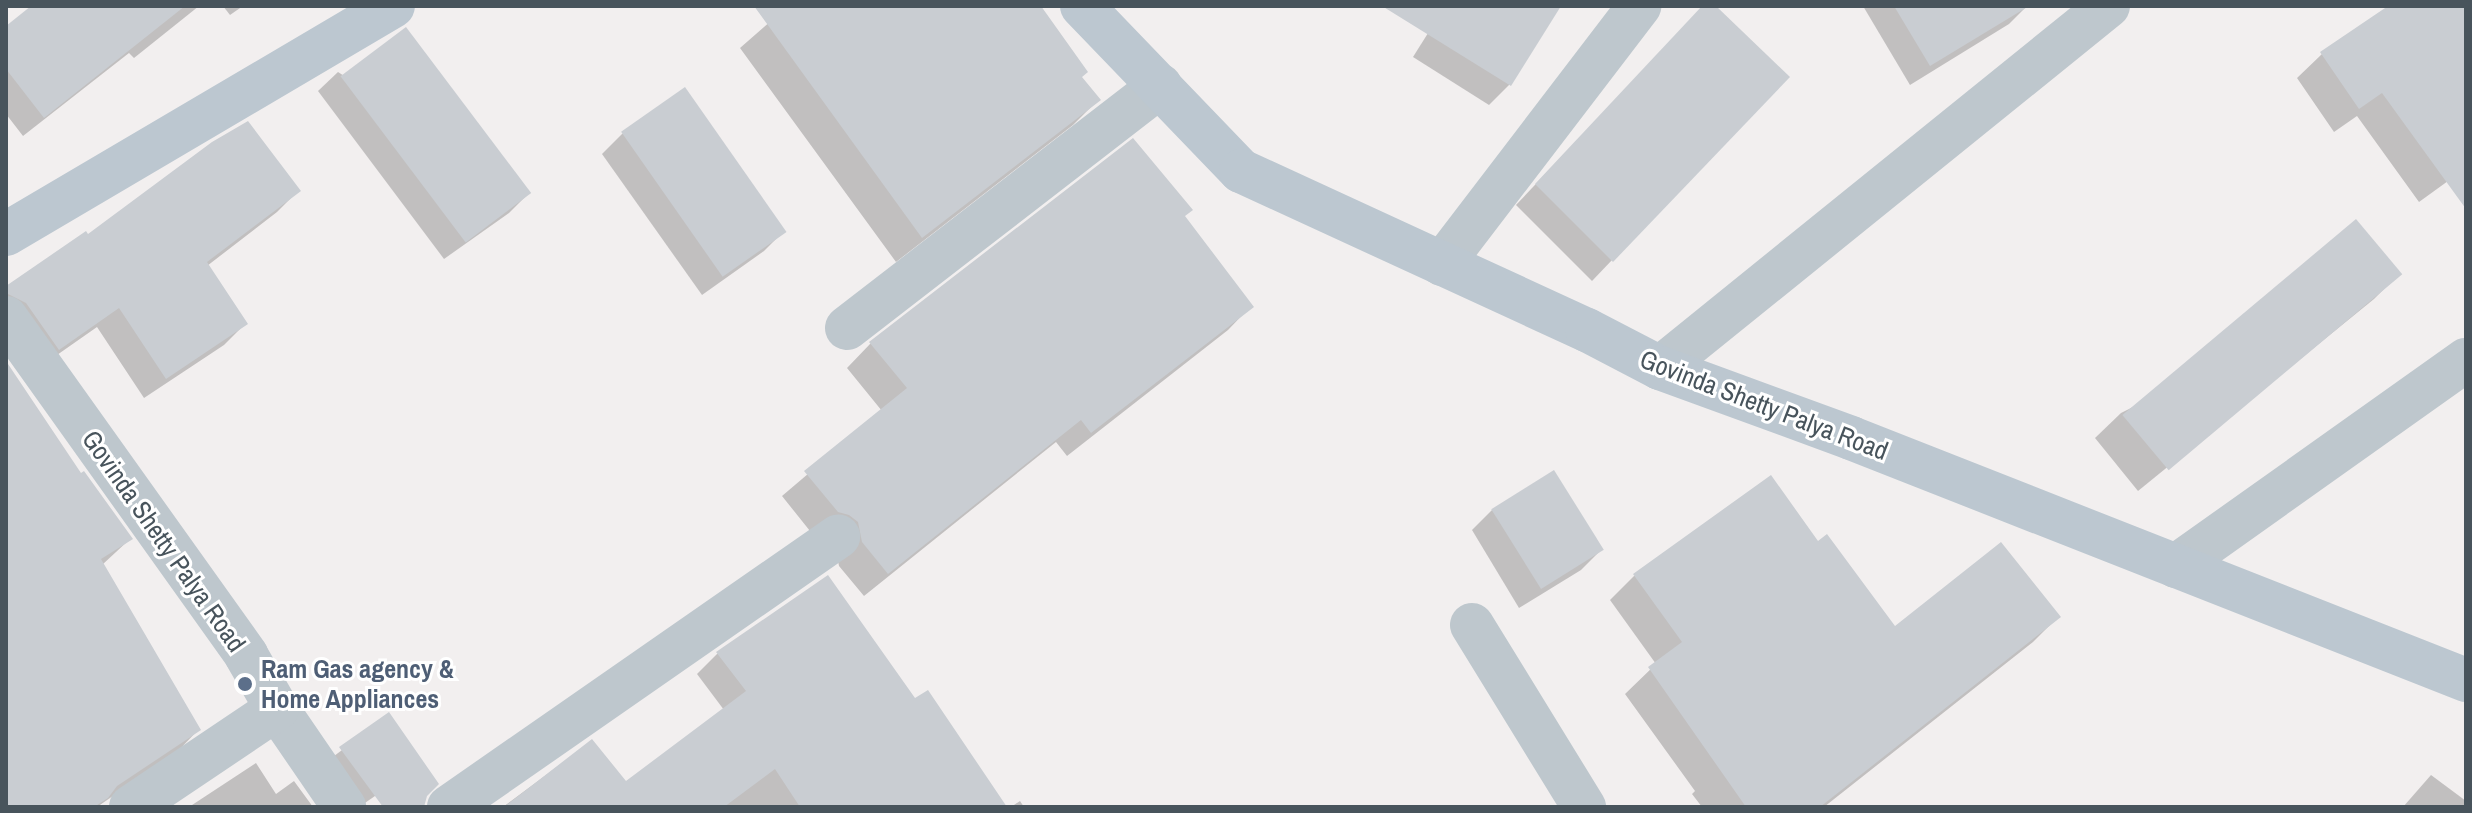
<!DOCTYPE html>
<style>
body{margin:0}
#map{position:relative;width:2472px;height:813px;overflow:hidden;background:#f2efef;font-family:"Archivo Narrow",sans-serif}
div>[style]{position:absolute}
.shadow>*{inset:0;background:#0003}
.building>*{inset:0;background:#c9cdd2;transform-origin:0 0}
.street>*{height:44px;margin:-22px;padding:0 22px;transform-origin:22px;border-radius:22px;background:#bec7cd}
.secondary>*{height:44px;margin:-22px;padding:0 22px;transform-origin:22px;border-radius:22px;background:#bcc7d0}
.dots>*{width:22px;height:22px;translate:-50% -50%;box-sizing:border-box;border:4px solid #fff;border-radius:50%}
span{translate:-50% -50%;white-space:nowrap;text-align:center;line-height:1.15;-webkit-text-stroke:6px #fff;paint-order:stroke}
.street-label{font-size:26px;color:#48545c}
.service-label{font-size:26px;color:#4e5e75;font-weight:700}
.left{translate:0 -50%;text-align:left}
.frame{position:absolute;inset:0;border:8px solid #48545c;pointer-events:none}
</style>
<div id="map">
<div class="shadow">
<i style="clip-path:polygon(34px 6px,199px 6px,134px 58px,129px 53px,23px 136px,6px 114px,6px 28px)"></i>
<i style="clip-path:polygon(223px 6px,243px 6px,230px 15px)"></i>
<i style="clip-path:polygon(788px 6px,1038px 6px,1080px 78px,1098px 100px,1073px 125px,896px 262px,740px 48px)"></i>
<i style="clip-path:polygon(1445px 6px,1528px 6px,1509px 85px,1489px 105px,1413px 57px)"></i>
<i style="clip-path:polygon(1704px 6px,1713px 6px,1787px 77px,1592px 281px,1516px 205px)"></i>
<i style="clip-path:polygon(1863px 6px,2027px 6px,2009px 24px,1910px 85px)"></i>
<i style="clip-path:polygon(2391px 6px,2466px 6px,2466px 168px,2419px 202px,2357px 116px,2334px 132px,2297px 78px,2322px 54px)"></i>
<i style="clip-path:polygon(338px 72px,529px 193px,509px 213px,444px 259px,318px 91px)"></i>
<i style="clip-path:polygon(684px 90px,784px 231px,764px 251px,702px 295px,602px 154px,622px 134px)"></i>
<i style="clip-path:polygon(1133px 141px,1183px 216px,1251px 306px,1228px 330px,1067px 456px,1056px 442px,864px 596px,839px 566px,835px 546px,814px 536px,782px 496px,882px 411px,847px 368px,870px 344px)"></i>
<i style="clip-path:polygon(298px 191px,277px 212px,207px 266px,245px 324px,224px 345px,144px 398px,97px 327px,37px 369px,6px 326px,6px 288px,87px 237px)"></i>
<i style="clip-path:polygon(2399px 274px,2374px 299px,2138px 491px,2095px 438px,2121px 413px)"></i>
<i style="clip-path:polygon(6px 366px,80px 475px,130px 539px,102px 565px,199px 729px,178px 751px,97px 807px,6px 807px)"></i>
<i style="clip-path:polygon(1492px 510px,1601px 550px,1581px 570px,1519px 608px,1472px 530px)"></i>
<i style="clip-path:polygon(1818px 543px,1894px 629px,2058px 617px,2033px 642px,1824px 807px,1702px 807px,1692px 794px,1695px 791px,1625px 694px,1656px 664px,1610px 600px,1634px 576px)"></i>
<i style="clip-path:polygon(827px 577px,914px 701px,1004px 807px,503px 807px,592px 741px,625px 783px,724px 710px,697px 674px,717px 654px)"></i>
<i style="clip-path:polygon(389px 715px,410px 772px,359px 807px,326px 762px)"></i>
<i style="clip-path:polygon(256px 763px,276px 794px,294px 781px,313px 807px,189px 807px)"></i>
<i style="clip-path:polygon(2431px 775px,2466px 801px,2466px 807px,2403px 807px)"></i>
<i style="clip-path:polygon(1020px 801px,1024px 807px,1011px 807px)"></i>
</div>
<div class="building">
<i style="clip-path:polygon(31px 6px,185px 6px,44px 118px,6px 69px,6px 26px)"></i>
<i style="clip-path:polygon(754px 6px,1041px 6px,1088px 72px,1082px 77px,1101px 100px,922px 238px)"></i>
<i style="clip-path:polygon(1382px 6px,1561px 6px,1511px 86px)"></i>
<i style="clip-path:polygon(1702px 6px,1716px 6px,1790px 77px,1613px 262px,1535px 184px)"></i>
<i style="clip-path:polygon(1894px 6px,2029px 6px,1930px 66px)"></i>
<i style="clip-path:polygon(2388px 6px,2466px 6px,2466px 209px,2382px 93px,2359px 109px,2320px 52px)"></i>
<i style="left:406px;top:27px;width:208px;height:82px;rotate:53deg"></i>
<i style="left:685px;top:87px;width:177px;height:78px;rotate:55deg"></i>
<i style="clip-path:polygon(248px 121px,301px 191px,207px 262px,248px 324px,166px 379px,119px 308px,59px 350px,26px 303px,6px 293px,6px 286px,86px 231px,88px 234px,212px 142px)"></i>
<i style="clip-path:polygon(1133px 138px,1193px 210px,1185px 216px,1254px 307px,1091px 433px,1081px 420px,888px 574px,862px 542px,858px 522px,849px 515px,838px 512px,804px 471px,907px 388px,869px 342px)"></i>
<i style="left:2356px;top:219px;width:72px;height:305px;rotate:50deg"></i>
<i style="clip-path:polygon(6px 361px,81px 473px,84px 471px,133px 539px,101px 559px,201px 730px,117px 786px,108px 798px,94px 807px,6px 807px)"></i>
<i style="left:1554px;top:470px;width:94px;height:74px;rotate:58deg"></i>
<i style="clip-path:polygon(1771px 475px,1818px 541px,1827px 534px,1895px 626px,2001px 542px,2061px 617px,1820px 807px,1746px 807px,1648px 667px,1682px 642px,1633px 574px)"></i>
<i style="clip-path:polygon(828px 575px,915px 698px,928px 690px,1007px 807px,800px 807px,775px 769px,724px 807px,504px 807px,592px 739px,626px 781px,746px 691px,716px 652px)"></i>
<i style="clip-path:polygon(389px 712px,439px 784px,427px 796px,424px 807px,383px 807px,339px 747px)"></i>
</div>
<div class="street">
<i style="left:1442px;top:264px;width:325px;rotate:-52.6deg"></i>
<i style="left:6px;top:318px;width:414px;rotate:54.5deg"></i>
<i style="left:246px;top:655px;width:62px;rotate:60.1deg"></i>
<i style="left:277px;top:709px;width:119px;rotate:55.6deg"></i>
<i style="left:847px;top:328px;width:396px;rotate:-37.7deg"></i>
<i style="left:1660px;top:368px;width:576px;rotate:-38.94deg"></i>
<i style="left:2176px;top:566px;width:356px;rotate:-35.4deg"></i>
<i style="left:1472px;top:625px;width:214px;rotate:58.4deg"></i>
<i style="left:131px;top:807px;width:176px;rotate:-33.9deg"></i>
<i style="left:449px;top:807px;width:474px;rotate:-34.8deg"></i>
</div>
<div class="secondary">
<i style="left:1082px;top:6px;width:229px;rotate:46.1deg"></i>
<i style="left:1241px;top:171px;width:381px;rotate:24.7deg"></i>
<i style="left:1587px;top:330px;width:82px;rotate:27.5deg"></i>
<i style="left:1660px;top:368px;width:203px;rotate:20.1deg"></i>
<i style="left:1851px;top:438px;width:661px;rotate:21.48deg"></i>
<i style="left:6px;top:234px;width:449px;rotate:-30.5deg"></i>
</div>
<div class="dots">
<i style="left:245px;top:684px;background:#5c6f8a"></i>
</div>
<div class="street-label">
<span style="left:1764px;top:405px;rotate:21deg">Govinda Shetty Palya Road</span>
<span style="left:164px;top:541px;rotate:55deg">Govinda Shetty Palya Road</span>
</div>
<div class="service-label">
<span class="left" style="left:261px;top:684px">Ram Gas agency &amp;<br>Home Appliances</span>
</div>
<div class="frame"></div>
</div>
